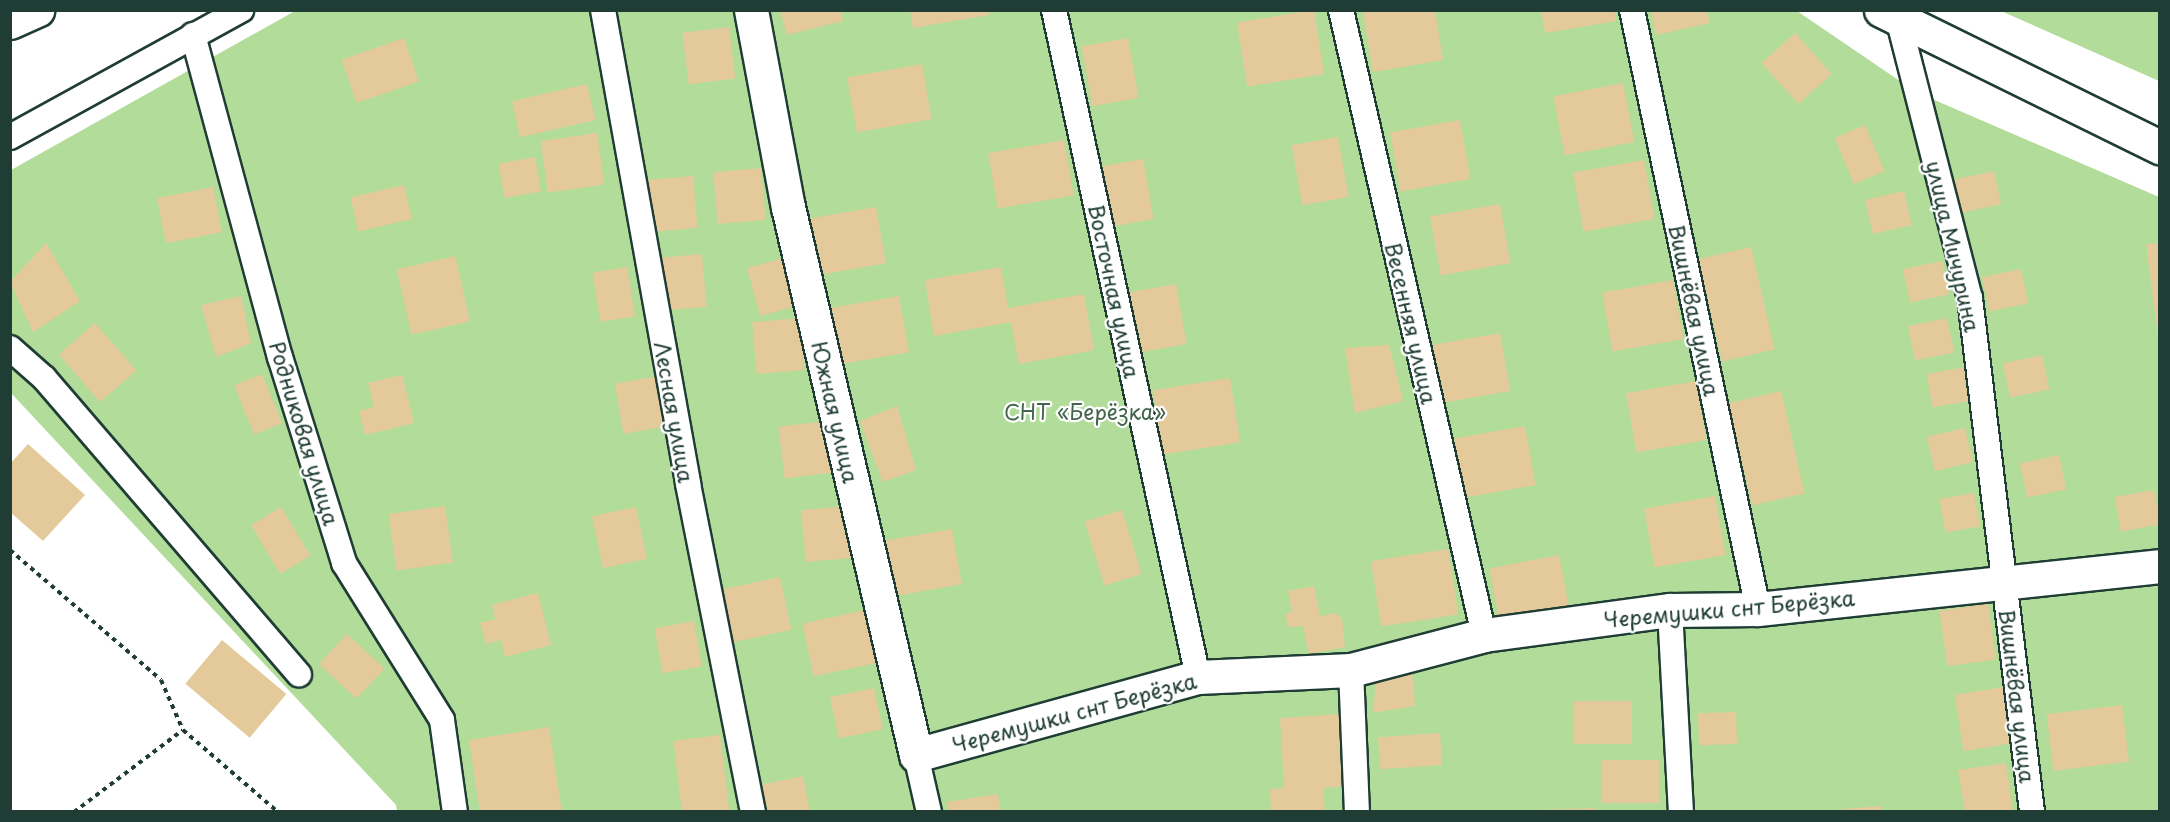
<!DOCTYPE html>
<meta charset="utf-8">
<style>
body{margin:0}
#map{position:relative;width:2170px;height:822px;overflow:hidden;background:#fff;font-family:"Playpen Sans",sans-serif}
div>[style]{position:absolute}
.green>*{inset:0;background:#b2dc99}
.building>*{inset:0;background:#e4ca9a;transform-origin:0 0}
.path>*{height:4px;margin-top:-2px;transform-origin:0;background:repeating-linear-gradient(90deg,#1f3d34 0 4.5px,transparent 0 9px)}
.roads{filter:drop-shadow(2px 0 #1f3d34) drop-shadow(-2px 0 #1f3d34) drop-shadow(0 2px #1f3d34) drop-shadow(0 -2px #1f3d34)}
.lane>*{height:24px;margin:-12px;padding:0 12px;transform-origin:12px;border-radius:12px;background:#fff}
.street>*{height:33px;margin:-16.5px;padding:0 16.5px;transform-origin:16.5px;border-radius:16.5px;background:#fff}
.secondary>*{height:33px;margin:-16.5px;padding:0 16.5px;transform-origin:16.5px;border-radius:16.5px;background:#fff}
span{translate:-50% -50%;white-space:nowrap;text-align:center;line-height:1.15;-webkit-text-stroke:4.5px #fff;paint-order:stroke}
.street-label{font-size:21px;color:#1f3d34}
.park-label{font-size:21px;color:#44654d}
.frame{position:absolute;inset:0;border:12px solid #1f3d34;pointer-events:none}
</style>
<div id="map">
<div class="green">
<i style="clip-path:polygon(295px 11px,1797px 11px,1916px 92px,2159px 197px,2159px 811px,397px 811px,396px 805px,11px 393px,11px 170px)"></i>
<i style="clip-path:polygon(2001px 11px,2159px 11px,2159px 81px)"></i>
</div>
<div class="building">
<i style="clip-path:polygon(780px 10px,841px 10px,843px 21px,787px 35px)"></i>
<i style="clip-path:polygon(910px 10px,988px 10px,989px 15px,913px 28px)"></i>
<i style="left:1314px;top:10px;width:65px;height:78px;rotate:81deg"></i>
<i style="clip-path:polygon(1378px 10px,1435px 10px,1443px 60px,1373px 72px,1363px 13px)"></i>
<i style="clip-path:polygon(1541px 10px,1614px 10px,1616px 21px,1545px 33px)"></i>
<i style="clip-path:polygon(1651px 10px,1707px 10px,1710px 23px,1656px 35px)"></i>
<i style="left:729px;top:27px;width:52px;height:47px;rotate:83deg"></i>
<i style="left:1795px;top:33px;width:55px;height:45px;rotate:48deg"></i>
<i style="left:404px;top:38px;width:46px;height:66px;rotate:71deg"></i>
<i style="left:1128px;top:38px;width:61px;height:47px;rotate:80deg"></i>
<i style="left:922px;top:64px;width:56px;height:76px;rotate:80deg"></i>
<i style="left:1623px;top:83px;width:60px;height:71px;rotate:79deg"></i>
<i style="left:587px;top:84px;width:37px;height:77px;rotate:77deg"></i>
<i style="left:1460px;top:120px;width:60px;height:71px;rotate:80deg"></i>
<i style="left:1865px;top:125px;width:50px;height:33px;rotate:67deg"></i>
<i style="left:597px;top:133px;width:52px;height:57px;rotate:82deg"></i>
<i style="left:1338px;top:137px;width:61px;height:47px;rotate:80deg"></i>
<i style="left:1064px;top:140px;width:56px;height:77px;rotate:80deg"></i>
<i style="left:535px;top:157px;width:35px;height:37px;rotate:80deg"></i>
<i style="left:1143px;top:159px;width:61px;height:47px;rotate:80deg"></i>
<i style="left:1644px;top:160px;width:60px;height:72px;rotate:80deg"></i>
<i style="left:761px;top:168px;width:52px;height:48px;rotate:85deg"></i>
<i style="left:1994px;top:171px;width:34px;height:41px;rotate:78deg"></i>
<i style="left:693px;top:176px;width:52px;height:48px;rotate:85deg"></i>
<i style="left:404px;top:185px;width:35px;height:55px;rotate:77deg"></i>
<i style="left:213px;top:187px;width:46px;height:57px;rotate:79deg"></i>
<i style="left:1904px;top:191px;width:35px;height:40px;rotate:77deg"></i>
<i style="left:1500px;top:204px;width:60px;height:71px;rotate:80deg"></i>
<i style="left:876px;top:207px;width:57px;height:77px;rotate:80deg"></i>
<i style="clip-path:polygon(46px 243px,80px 301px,33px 332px,10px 282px)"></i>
<i style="clip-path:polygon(2160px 243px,2160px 338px,2158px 338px,2146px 244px)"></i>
<i style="left:1751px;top:247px;width:105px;height:54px;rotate:77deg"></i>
<i style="left:702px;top:254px;width:53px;height:49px;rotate:85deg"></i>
<i style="clip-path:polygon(795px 255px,796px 306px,760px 316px,747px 268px)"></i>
<i style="left:455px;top:256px;width:67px;height:60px;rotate:77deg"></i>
<i style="left:1942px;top:261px;width:34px;height:40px;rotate:78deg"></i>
<i style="left:627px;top:267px;width:50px;height:35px;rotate:81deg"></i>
<i style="clip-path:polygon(1001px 267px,1008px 308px,1084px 294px,1094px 350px,1019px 364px,1011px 322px,934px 336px,925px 280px)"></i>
<i style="left:2021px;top:269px;width:35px;height:40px;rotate:78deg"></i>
<i style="left:1673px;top:280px;width:60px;height:72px;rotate:80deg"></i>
<i style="left:1176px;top:284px;width:61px;height:47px;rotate:80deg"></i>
<i style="clip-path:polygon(241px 296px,251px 343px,216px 357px,201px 305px)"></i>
<i style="left:899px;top:296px;width:57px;height:77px;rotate:80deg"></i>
<i style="left:800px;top:318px;width:52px;height:48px;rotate:85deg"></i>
<i style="left:1947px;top:318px;width:35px;height:40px;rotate:78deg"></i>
<i style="left:95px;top:323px;width:63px;height:48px;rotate:49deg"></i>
<i style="left:1500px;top:333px;width:59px;height:72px;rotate:80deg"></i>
<i style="clip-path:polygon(1389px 345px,1403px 401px,1355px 413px,1345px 348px)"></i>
<i style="left:2042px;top:355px;width:35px;height:40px;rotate:78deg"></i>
<i style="left:1966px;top:367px;width:34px;height:40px;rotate:80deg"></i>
<i style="left:262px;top:374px;width:53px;height:30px;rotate:68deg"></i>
<i style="clip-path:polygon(402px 375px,414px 423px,365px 435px,359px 411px,374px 407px,368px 383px)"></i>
<i style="left:658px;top:376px;width:51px;height:44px;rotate:80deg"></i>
<i style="left:1230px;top:378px;width:65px;height:78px;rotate:81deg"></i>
<i style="left:1696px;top:381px;width:60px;height:71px;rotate:80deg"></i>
<i style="left:1781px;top:391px;width:105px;height:54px;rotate:77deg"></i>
<i style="clip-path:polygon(897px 406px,916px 470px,883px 482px,860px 421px)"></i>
<i style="left:826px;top:421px;width:52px;height:48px;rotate:83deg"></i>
<i style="left:1525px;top:426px;width:60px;height:72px;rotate:80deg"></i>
<i style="left:1965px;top:428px;width:35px;height:39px;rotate:77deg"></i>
<i style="clip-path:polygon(28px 444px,85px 495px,43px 541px,10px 512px,10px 464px)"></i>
<i style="left:2059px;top:455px;width:35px;height:40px;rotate:78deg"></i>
<i style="left:2154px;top:490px;width:35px;height:40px;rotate:80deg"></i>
<i style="left:1974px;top:493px;width:34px;height:35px;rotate:80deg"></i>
<i style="left:1715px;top:496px;width:60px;height:72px;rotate:80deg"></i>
<i style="left:445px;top:506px;width:57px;height:57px;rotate:82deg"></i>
<i style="left:849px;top:506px;width:52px;height:48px;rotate:85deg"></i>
<i style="left:281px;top:507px;width:57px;height:35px;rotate:59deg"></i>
<i style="left:636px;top:507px;width:53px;height:45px;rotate:78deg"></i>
<i style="left:1122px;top:510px;width:67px;height:39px;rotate:73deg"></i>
<i style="left:952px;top:529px;width:56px;height:77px;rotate:80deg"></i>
<i style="left:1448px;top:549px;width:66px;height:78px;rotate:81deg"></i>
<i style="left:1559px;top:555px;width:60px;height:71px;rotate:79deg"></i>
<i style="left:780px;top:577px;width:54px;height:63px;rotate:78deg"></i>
<i style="clip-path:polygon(1314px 586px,1320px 616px,1336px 613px,1342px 619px,1345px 647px,1309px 654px,1303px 626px,1288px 627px,1285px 614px,1292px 612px,1288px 591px)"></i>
<i style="clip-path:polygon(538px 593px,551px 645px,505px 657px,501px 640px,486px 644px,480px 623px,495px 619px,492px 605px)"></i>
<i style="left:1988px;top:604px;width:56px;height:49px;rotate:82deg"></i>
<i style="left:866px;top:610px;width:54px;height:65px;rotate:78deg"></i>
<i style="left:694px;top:621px;width:46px;height:40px;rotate:80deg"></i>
<i style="left:347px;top:634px;width:51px;height:41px;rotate:43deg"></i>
<i style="left:222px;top:640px;width:84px;height:57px;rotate:40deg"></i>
<i style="clip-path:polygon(1411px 661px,1415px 706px,1373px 713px,1376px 681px,1394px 666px)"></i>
<i style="left:2003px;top:687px;width:57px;height:49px;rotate:81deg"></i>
<i style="left:874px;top:688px;width:42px;height:45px;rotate:78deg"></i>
<i style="left:1632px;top:701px;width:43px;height:58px;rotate:90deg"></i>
<i style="left:2122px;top:705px;width:57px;height:76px;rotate:83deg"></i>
<i style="left:1736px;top:712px;width:32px;height:38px;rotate:88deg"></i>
<i style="clip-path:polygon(1343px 714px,1348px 786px,1323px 788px,1325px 812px,1271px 812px,1270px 789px,1284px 788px,1280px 718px)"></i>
<i style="clip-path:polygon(549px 727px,562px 812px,480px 812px,469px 740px)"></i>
<i style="left:1440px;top:733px;width:32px;height:62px;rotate:86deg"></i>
<i style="left:720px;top:735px;width:78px;height:47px;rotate:83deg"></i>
<i style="left:1659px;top:760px;width:43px;height:57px;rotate:90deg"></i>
<i style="clip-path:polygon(2006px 763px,2013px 812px,1965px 812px,1958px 770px)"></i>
<i style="clip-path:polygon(803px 776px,810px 812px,764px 812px,759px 785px)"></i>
<i style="clip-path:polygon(998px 794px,1001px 812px,947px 812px,947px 802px)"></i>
<i style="clip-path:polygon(1882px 806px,1882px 812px,1842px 812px,1842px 809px)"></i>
<i style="clip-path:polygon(1596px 808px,1596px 812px,1538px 812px,1538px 810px)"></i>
</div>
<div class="path">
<i style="left:10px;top:550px;width:199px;rotate:40.7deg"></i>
<i style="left:161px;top:680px;width:55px;rotate:66.3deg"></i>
<i style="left:183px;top:730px;width:125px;rotate:40.8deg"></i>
<i style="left:74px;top:812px;width:136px;rotate:-37deg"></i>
</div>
<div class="roads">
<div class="lane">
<i style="left:603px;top:10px;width:482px;rotate:79.8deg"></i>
<i style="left:688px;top:484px;width:334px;rotate:78.8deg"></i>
<i style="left:1054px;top:10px;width:682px;rotate:77.82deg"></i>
<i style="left:1341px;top:10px;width:641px;rotate:77.11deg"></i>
<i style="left:1632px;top:10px;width:612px;rotate:78.12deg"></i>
<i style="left:1899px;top:22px;width:285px;rotate:75.6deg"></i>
<i style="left:1970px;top:298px;width:518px;rotate:83.12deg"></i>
<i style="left:193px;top:35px;width:334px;rotate:74.9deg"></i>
<i style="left:280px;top:357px;width:216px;rotate:72.7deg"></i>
<i style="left:344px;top:563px;width:185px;rotate:58deg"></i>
<i style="left:442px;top:720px;width:93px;rotate:82deg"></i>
<i style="left:10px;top:137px;width:264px;rotate:-28.8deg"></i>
<i style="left:10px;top:348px;width:45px;rotate:41.4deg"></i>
<i style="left:44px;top:378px;width:391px;rotate:49.3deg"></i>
<i style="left:1670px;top:610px;width:202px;rotate:86.9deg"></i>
<i style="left:1351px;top:670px;width:142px;rotate:87.6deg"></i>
<i style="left:916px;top:755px;width:58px;rotate:77.2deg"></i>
</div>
<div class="street">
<i style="left:751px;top:10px;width:200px;rotate:79.4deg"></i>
<i style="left:788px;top:207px;width:563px;rotate:76.85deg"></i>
<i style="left:916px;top:755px;width:293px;rotate:-15.5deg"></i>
<i style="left:1198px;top:677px;width:153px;rotate:-2.6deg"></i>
<i style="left:1351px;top:670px;width:138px;rotate:-14.7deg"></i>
<i style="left:1484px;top:635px;width:188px;rotate:-7.7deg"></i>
<i style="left:1670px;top:610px;width:88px;rotate:-0.7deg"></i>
<i style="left:1758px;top:609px;width:404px;rotate:-6.1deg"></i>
<i style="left:10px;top:22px;width:30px;rotate:-24deg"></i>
</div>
<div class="secondary">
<i style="left:1881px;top:10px;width:311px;rotate:26.2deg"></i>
</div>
</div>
<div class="street-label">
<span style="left:1954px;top:246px;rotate:77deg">улица Мичурина</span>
<span style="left:1115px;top:291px;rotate:78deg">Восточная улица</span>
<span style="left:1695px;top:310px;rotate:78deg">Вишнёвая улица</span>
<span style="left:1412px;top:323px;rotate:77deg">Весенняя улица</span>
<span style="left:675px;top:412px;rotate:80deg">Лесная улица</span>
<span style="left:836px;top:412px;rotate:77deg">Южная улица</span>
<span style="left:305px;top:433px;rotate:73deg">Родниковая улица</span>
<span style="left:1729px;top:608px;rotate:-5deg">Черемушки снт Берёзка</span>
<span style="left:2018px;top:696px;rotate:83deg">Вишнёвая улица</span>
<span style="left:1074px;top:712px;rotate:-15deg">Черемушки снт Берёзка</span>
</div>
<div class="park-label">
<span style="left:1085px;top:411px">СНТ «Берёзка»</span>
</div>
<div class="frame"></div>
</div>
